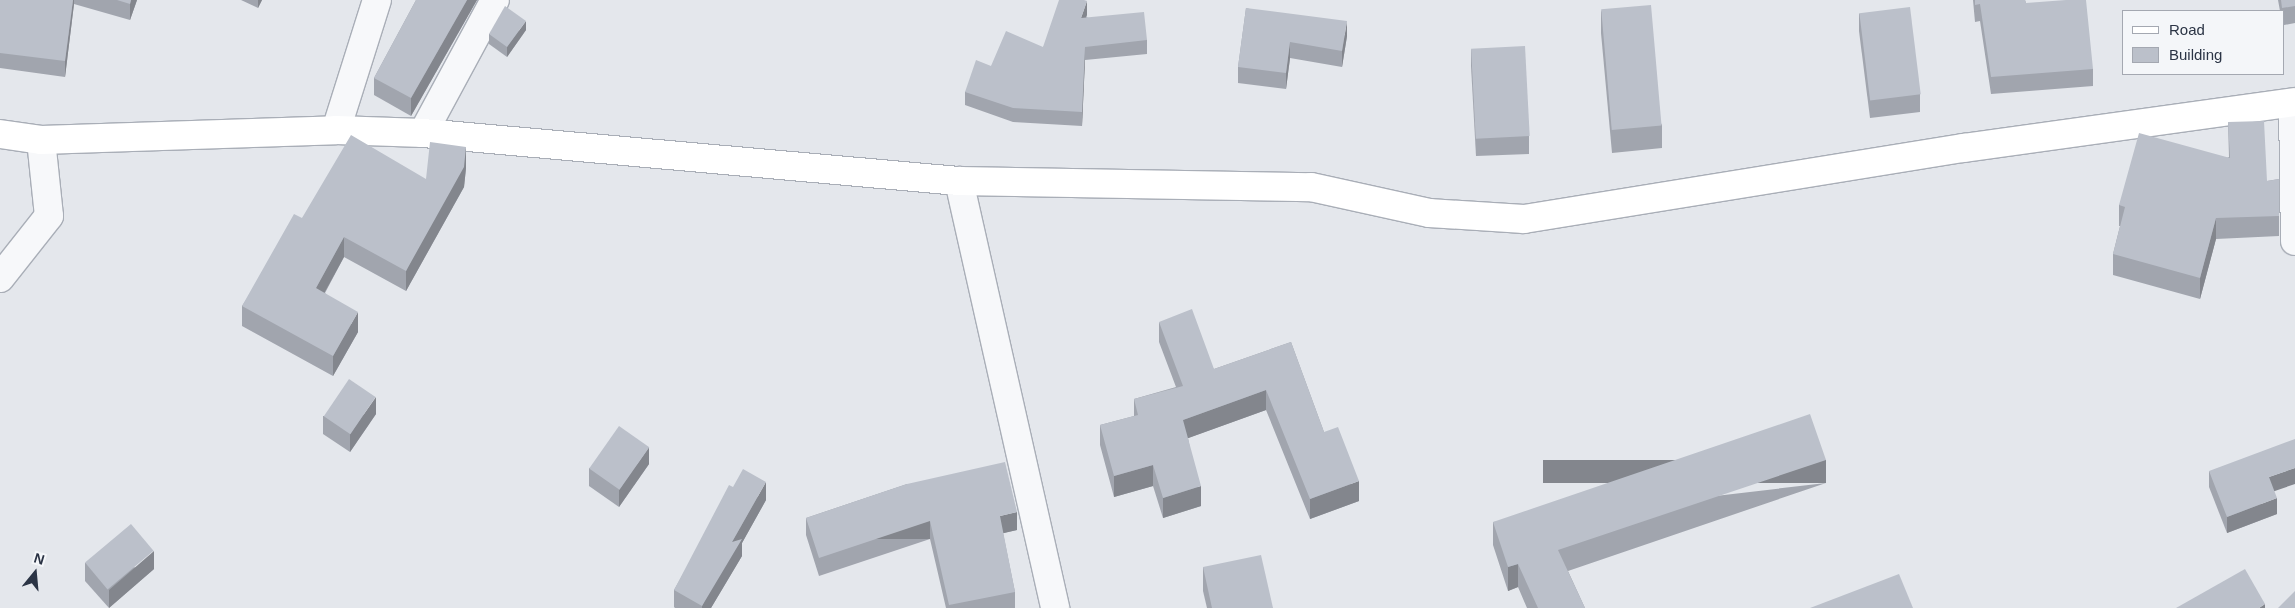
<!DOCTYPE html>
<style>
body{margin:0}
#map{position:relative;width:2295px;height:608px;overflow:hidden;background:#e4e7ec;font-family:Helvetica,sans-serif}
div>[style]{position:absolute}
.roads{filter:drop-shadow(1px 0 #a9aeb7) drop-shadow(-1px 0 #a9aeb7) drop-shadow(0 1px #a9aeb7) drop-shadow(0 -1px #a9aeb7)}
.street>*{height:28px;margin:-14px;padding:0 14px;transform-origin:14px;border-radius:14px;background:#f7f8fa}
.secondary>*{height:28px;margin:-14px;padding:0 14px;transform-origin:14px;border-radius:14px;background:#fff}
.wall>*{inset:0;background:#a1a5ae}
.shaded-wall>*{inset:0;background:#83868d;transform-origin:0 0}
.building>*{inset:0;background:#bbc0ca;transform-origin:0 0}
span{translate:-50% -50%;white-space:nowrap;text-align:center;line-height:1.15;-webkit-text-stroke:4px #f4f6f9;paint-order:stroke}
.legend{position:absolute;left:2122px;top:10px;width:162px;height:65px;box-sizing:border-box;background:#f4f6f9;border:1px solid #a4a8b1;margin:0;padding:6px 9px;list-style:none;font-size:15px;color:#2b3445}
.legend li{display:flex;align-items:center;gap:10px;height:25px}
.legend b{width:25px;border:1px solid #a4a8b1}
.north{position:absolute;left:10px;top:548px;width:50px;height:50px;-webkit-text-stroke:4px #f4f6f9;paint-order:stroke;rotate:17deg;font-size:14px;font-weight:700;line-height:20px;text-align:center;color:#2b3445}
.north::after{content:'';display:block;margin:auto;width:18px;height:22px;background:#2b3445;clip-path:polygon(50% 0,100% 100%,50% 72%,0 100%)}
</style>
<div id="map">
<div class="roads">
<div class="street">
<i style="left:2293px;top:103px;width:138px;rotate:89.2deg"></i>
<i style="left:336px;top:130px;width:136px;rotate:-72.5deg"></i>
<i style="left:423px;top:133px;width:151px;rotate:-61.6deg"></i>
<i style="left:959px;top:181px;width:438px;rotate:77.3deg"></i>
<i style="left:0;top:278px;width:79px;rotate:-51.7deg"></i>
<i style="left:49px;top:216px;width:76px;rotate:-96deg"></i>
</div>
<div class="secondary">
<i style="left:0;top:134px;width:41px;rotate:8.3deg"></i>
<i style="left:41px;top:140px;width:295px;rotate:-1.9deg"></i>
<i style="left:336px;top:130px;width:87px;rotate:2deg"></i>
<i style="left:423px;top:133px;width:538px;rotate:5.12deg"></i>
<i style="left:959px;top:181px;width:352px;rotate:1deg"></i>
<i style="left:1311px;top:187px;width:121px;rotate:12.4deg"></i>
<i style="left:1429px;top:213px;width:95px;rotate:3.6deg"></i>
<i style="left:1524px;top:219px;width:446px;rotate:-9.2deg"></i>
<i style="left:1964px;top:148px;width:334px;rotate:-7.9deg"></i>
</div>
</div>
<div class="wall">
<i style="clip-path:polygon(0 0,137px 0,130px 20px,74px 4px,65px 77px,0 68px)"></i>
<i style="clip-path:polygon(241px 0,262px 0,258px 8px)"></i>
<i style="clip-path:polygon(416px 0,477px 0,411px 116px,374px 95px,374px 78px)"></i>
<i style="clip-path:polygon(1973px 0,2025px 0,2026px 3px,2093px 69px,2093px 86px,1991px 94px,1980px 21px,1975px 22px)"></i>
<i style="clip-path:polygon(2278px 0,2295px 0,2295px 23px,2284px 25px,2284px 11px,2280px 11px)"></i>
<i style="clip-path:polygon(1246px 8px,1347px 36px,1342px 67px,1290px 58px,1286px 89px,1238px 83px,1238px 67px)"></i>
<i style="clip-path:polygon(1601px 10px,1662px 125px,1662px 148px,1612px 153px,1601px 33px)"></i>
<i style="clip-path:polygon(1859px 13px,1920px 94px,1920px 112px,1870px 118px,1859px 31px)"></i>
<i style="clip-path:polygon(1087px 15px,1086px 17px,1147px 40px,1147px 54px,1085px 60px,1082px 126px,1013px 122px,965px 105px,965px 92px,991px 66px,1043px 47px)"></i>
<i style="clip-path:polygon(526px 30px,507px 57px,489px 44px,489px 34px)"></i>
<i style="clip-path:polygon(1471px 49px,1529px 136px,1529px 154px,1476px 156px,1471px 66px)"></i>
<i style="clip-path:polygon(2228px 122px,2267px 181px,2279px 179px,2279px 236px,2216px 239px,2200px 299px,2113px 275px,2113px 254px,2120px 226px,2119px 226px,2119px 205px,2229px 157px)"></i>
<i style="clip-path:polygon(466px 168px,464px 187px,406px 291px,344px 257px,325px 293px,358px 332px,333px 376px,242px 326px,242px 306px,302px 218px,426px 179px)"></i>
<i style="clip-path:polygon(1159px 322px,1214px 369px,1291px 342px,1324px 432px,1359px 501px,1310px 519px,1266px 410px,1188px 438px,1201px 506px,1163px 518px,1153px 486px,1114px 497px,1100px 445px,1100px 425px,1134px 416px,1134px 399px,1176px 387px,1159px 342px)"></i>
<i style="clip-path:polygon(376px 414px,350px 452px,323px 434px,323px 416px)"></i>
<i style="clip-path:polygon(649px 464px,619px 507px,589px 486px,589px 468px)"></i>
<i style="clip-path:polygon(2209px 471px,2277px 514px,2227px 533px,2209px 487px)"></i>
<i style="clip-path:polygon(1826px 483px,1568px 571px,1585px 608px,1527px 608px,1518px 587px,1508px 591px,1493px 545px,1493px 522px)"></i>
<i style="clip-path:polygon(907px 484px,1017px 530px,1003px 533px,1015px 592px,1015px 608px,946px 608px,930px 539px,819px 576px,806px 535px,806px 518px)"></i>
<i style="clip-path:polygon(733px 487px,766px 500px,742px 543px,742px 556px,711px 608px,675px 608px,674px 607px,674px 590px)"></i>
<i style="clip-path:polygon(85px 563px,154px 569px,109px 608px,85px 581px)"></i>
<i style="clip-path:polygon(1203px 567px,1273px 608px,1207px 608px,1203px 591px)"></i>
</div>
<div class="shaded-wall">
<i style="clip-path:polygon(73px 0,74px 0,74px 4px,65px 77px,65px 61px)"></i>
<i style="clip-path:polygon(131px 0,137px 0,130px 20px,130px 4px)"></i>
<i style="clip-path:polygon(258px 0,262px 0,258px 8px)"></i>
<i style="clip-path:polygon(467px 0,477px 0,411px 116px,411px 98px)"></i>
<i style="clip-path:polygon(1087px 1px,1087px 15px,1081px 31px,1081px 18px)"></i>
<i style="clip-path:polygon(526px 21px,526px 30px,507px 57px,507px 47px)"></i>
<i style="clip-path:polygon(1347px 21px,1347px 36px,1342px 67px,1342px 51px)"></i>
<i style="clip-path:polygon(1290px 42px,1290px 58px,1286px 89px,1286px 73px)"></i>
<i style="clip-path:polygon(1085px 47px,1085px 60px,1082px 126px,1082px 112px)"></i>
<i style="clip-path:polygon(466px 147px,466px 168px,464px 187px,406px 291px,406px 271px)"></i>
<i style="clip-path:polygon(2216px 218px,2216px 239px,2200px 299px,2200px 278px)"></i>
<i style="clip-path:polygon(344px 237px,344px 257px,316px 308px,316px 288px)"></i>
<i style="clip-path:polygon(358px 312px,358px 332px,333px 376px,333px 356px)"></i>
<i style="clip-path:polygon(1266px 390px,1266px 410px,1183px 440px,1183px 420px)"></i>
<i style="clip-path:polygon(376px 397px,376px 414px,350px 452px,350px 434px)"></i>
<i style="clip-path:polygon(649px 447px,649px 464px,619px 507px,619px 490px)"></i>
<i style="left:1826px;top:460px;width:23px;height:283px;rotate:90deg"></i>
<i style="clip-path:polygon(1153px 465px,1153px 486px,1114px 497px,1114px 476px)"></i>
<i style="clip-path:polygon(2295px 468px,2295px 484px,2269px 493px,2269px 477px)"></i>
<i style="clip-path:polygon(1359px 481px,1359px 501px,1310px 519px,1310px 499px)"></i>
<i style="clip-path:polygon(766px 482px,766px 500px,742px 543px,742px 556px,711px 608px,702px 608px,702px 606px,732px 542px)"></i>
<i style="clip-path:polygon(1201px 486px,1201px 506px,1163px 518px,1163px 498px)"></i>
<i style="clip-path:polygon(2277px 498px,2277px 514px,2227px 533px,2227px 517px)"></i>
<i style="clip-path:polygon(1017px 512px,1017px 530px,1000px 534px,1000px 516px)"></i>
<i style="left:930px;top:521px;width:18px;height:117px;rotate:90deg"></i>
<i style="clip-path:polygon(154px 551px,154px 569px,109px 608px,109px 590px)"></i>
<i style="clip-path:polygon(1518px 564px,1518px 587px,1508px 591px,1508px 567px)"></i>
<i style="clip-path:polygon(2265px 604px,2265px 608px,2259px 608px)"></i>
</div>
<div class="building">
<i style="clip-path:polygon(0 0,73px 0,65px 61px,0 53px)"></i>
<i style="clip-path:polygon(117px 0,131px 0,130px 4px)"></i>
<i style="clip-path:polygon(416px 0,467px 0,411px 98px,374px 78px)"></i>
<i style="clip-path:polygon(1059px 0,1084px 0,1087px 1px,1081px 18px,1144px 12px,1147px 40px,1085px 47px,1082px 112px,1013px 108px,965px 92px,976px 60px,991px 66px,1006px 31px,1043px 47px)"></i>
<i style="clip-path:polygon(1975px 0,2025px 0,2026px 3px,2066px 0,2086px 0,2093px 69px,1991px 77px,1980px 4px,1975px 5px)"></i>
<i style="clip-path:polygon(2281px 0,2295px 0,2295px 6px,2282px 8px)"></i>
<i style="left:1651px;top:5px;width:121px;height:50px;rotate:85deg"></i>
<i style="clip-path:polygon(505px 6px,526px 21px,507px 47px,489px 34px)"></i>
<i style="left:1910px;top:7px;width:88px;height:51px;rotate:83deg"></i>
<i style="clip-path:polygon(1246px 8px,1347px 21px,1342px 51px,1290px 42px,1286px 73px,1238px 67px)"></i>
<i style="left:1525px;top:46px;width:90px;height:54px;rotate:87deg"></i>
<i style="clip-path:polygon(2264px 121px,2267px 181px,2279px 179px,2279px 216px,2216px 218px,2200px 278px,2113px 254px,2125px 207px,2119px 205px,2139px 133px,2230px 158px,2228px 122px)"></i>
<i style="clip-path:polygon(351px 135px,426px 179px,430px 142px,466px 147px,464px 167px,406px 271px,344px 237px,316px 288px,358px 312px,333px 356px,242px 306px,294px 214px,302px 218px)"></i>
<i style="clip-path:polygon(1192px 309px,1214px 369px,1291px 342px,1324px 432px,1338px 427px,1359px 481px,1310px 499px,1266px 390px,1183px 420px,1201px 486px,1163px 498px,1153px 465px,1114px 476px,1100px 425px,1138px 415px,1134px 399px,1183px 386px,1159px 322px)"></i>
<i style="left:349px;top:379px;width:32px;height:45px;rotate:34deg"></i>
<i style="clip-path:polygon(1810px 414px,1826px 460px,1558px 550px,1585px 608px,1538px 608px,1518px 564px,1508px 567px,1493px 522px)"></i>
<i style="left:619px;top:426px;width:37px;height:52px;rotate:35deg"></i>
<i style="clip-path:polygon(2295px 439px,2295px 468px,2269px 477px,2277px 498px,2227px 517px,2209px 471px)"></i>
<i style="clip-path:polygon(1005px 462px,1017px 512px,1000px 516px,1015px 592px,949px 605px,930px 521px,819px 558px,806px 518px,907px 484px)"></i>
<i style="clip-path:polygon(743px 469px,766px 482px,732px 542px,742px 539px,702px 606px,674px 590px,729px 485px,733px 487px)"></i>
<i style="left:131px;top:524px;width:35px;height:60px;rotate:50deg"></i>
<i style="clip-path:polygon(1261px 555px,1273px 608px,1212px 608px,1203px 567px)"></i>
<i style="clip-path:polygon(2245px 569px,2265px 604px,2259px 608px,2176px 608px)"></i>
<i style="clip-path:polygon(1899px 574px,1913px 608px,1810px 608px)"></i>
<i style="clip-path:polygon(2295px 591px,2295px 608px,2278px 608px)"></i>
</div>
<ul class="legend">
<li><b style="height:6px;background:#fff"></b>Road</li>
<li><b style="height:14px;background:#bbc0ca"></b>Building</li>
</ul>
<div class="north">N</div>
</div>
